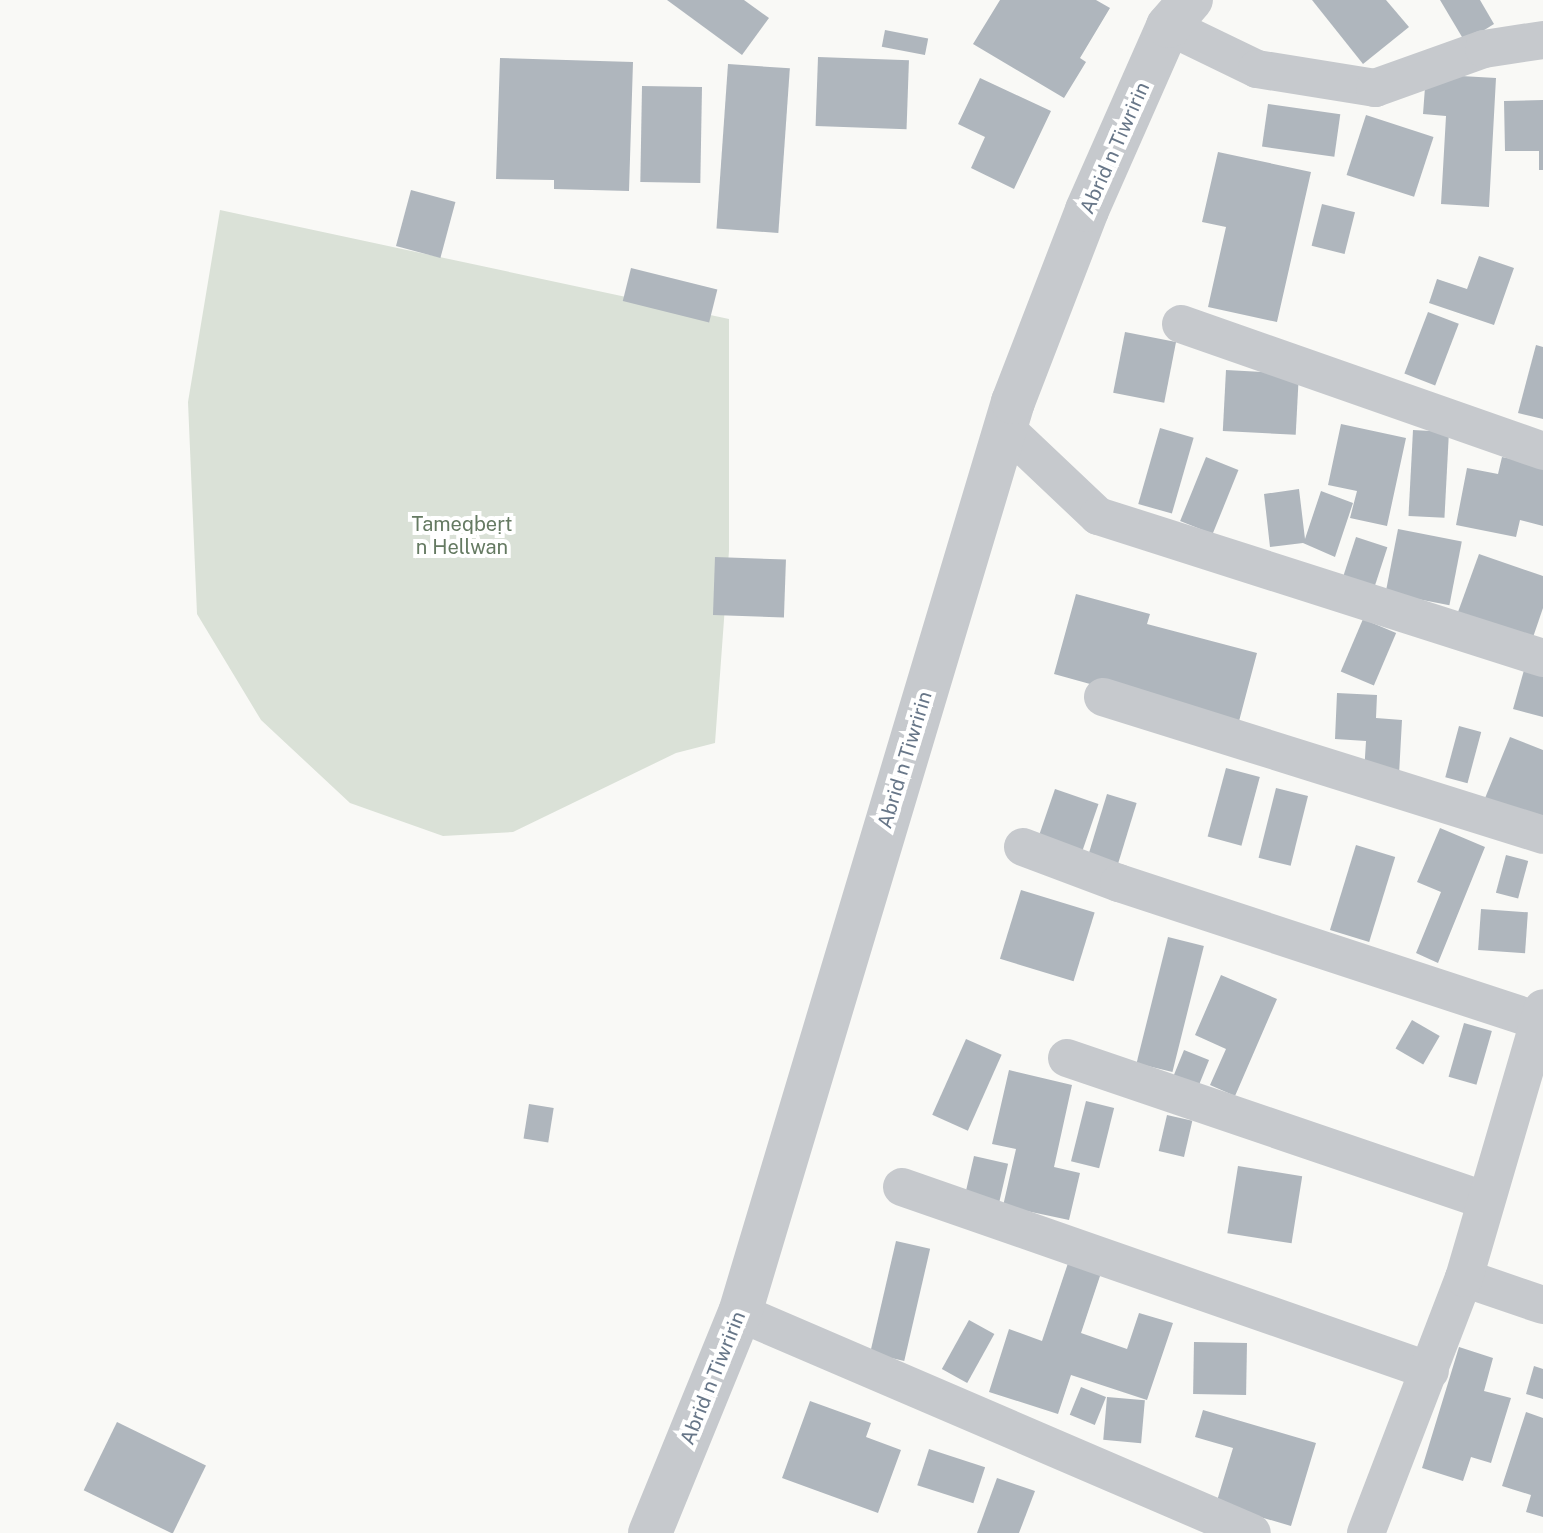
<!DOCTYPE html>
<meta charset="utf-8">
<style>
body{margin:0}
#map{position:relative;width:1543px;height:1533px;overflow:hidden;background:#f9f9f6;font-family:"Public Sans",sans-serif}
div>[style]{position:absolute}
.green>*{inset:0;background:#dae1d7}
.building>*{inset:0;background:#afb6bd;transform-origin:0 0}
.minor>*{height:38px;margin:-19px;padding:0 19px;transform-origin:19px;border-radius:19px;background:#c6c9cd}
.tertiary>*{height:44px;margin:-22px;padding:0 22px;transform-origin:22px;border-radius:22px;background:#c6c9cd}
span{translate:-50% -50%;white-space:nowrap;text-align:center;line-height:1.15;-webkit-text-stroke:8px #fff;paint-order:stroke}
.street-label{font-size:20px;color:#677688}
.park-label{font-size:20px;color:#657a62}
</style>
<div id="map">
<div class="green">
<i style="clip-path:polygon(220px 210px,729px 319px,729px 551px,715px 743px,676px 753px,513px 832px,443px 836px,350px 803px,261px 720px,197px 614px,188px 402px)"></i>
</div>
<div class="building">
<i style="clip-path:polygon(667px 0,744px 0,769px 18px,742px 55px)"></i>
<i style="clip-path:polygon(1000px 0,1096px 0,1110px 8px,1080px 58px,1086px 62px,1064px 98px,973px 44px)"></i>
<i style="clip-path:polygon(1312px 0,1386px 0,1409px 27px,1363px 64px)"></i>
<i style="clip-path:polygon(1440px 0,1480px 0,1494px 24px,1465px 42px)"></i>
<i style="left:885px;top:30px;width:44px;height:17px;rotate:11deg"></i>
<i style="left:818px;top:57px;width:91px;height:69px;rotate:2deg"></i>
<i style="clip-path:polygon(500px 58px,633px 62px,629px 191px,554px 189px,554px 180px,496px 179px)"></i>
<i style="left:728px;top:64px;width:62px;height:165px;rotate:4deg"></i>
<i style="clip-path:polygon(1426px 74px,1496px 78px,1489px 207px,1441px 204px,1446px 116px,1423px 114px)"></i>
<i style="clip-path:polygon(980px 78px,1051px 111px,1014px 189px,971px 168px,985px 137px,958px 124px)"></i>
<i style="left:642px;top:86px;width:60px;height:96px;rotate:1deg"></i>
<i style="clip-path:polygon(1543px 100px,1543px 170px,1539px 170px,1539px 151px,1505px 151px,1504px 101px)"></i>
<i style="left:1268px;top:104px;width:73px;height:43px;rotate:8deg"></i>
<i style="left:1366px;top:115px;width:71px;height:63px;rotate:18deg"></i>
<i style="clip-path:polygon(1218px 152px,1311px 172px,1277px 322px,1208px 307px,1226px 227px,1202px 222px)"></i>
<i style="left:411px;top:190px;width:46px;height:58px;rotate:15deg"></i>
<i style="left:1322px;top:204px;width:34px;height:43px;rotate:14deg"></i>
<i style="clip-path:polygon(1479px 256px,1514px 268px,1494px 325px,1429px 303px,1437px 279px,1467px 289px)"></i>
<i style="left:631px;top:268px;width:89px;height:34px;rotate:14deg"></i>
<i style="left:1428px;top:312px;width:33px;height:66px;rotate:21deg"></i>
<i style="left:1125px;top:332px;width:52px;height:62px;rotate:11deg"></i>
<i style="clip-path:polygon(1536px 345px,1543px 347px,1543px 419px,1518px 413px)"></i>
<i style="left:1226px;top:370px;width:73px;height:61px;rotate:3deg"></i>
<i style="clip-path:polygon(1341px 424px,1406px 438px,1387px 526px,1350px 518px,1357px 491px,1328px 485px)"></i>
<i style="left:1160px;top:428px;width:35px;height:79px;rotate:16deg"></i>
<i style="left:1413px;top:430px;width:36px;height:86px;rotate:3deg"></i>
<i style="left:1206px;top:457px;width:35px;height:69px;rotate:22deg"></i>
<i style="clip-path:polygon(1502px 457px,1543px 465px,1543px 526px,1520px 520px,1516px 537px,1456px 525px,1467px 468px,1498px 474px)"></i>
<i style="clip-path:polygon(1299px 489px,1305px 539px,1321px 491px,1353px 503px,1335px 557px,1303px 543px,1270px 547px,1264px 494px)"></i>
<i style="left:1398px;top:529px;width:65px;height:65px;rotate:11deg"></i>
<i style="left:1356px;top:537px;width:33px;height:42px;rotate:18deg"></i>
<i style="clip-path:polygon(1479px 554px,1543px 576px,1543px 608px,1529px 649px,1454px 623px)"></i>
<i style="left:715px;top:557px;width:71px;height:58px;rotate:2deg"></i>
<i style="clip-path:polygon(1076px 594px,1150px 614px,1147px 624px,1257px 653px,1238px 725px,1054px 674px)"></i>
<i style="left:1363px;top:619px;width:36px;height:57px;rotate:23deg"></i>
<i style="clip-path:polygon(1526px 663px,1543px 668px,1543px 717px,1513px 709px)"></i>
<i style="clip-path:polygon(1337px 693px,1377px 695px,1376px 718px,1402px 720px,1399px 775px,1364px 773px,1366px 741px,1335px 739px)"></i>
<i style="left:1459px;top:726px;width:23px;height:53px;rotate:15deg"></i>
<i style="clip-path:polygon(1510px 737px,1543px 750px,1543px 832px,1481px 808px)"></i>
<i style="left:1226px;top:768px;width:35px;height:71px;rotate:15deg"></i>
<i style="left:1276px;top:788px;width:33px;height:72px;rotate:14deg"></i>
<i style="left:1055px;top:789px;width:46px;height:52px;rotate:19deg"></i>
<i style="left:1107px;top:794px;width:31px;height:68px;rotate:17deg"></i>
<i style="clip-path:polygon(1440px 828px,1485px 847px,1438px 963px,1416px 953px,1441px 892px,1417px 882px)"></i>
<i style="left:1356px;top:845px;width:41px;height:89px;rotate:17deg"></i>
<i style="left:1506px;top:855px;width:23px;height:39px;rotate:15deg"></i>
<i style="left:1021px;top:890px;width:77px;height:72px;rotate:17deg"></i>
<i style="left:1481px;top:909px;width:47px;height:41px;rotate:4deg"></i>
<i style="left:1168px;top:937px;width:37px;height:130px;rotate:14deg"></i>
<i style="clip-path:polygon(1221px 975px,1277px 999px,1235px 1096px,1210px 1085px,1226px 1049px,1195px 1035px)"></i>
<i style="left:1412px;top:1020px;width:32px;height:33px;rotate:30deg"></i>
<i style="left:1464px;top:1023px;width:29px;height:56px;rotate:16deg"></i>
<i style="left:966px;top:1039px;width:39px;height:83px;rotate:24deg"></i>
<i style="left:1184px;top:1050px;width:27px;height:38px;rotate:22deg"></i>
<i style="clip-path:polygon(1009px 1070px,1072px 1085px,1054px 1167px,1080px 1173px,1069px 1220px,1003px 1206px,1016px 1149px,992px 1144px)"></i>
<i style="left:1086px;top:1101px;width:29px;height:62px;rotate:14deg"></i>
<i style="left:529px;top:1104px;width:25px;height:35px;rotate:9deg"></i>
<i style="left:1167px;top:1115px;width:26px;height:37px;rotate:13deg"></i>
<i style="left:974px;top:1156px;width:35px;height:42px;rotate:13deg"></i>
<i style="left:1238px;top:1166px;width:65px;height:68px;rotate:9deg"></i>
<i style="left:896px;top:1241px;width:35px;height:115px;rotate:13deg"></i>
<i style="clip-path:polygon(1068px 1263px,1101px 1273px,1081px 1333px,1127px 1349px,1139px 1313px,1173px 1323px,1147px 1400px,1071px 1375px,1058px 1414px,989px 1392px,1009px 1329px,1042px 1341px)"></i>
<i style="left:969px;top:1320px;width:29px;height:56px;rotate:29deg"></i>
<i style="left:1194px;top:1342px;width:53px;height:52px;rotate:1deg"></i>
<i style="clip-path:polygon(1459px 1347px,1493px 1358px,1484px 1391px,1511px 1398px,1491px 1463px,1471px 1457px,1463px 1481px,1422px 1468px)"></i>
<i style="clip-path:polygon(1534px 1366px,1543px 1369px,1543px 1399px,1526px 1394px)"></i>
<i style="left:1081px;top:1387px;width:27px;height:30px;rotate:22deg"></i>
<i style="left:1107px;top:1397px;width:38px;height:43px;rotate:5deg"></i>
<i style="clip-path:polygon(810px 1401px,871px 1423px,866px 1437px,901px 1450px,878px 1513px,782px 1478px)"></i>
<i style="clip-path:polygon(1203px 1410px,1316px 1443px,1291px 1526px,1216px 1504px,1233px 1448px,1195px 1437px)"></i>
<i style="clip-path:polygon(1526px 1412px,1543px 1418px,1543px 1517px,1526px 1512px,1531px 1495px,1502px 1486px)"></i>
<i style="left:117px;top:1422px;width:99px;height:76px;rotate:26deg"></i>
<i style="left:929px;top:1449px;width:59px;height:38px;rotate:18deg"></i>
<i style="clip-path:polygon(997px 1478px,1035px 1491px,1019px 1533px,977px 1533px)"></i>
</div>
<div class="minor">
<i style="left:1168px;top:26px;width:99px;rotate:25.8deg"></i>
<i style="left:1257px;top:69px;width:120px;rotate:9.1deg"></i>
<i style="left:1375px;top:88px;width:116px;rotate:-19.7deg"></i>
<i style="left:1484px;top:49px;width:60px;rotate:-8.7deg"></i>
<i style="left:1181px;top:324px;width:384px;rotate:19.3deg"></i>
<i style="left:1005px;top:428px;width:128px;rotate:43.4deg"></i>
<i style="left:1098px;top:516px;width:467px;rotate:17.7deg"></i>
<i style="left:1103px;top:697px;width:461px;rotate:17.4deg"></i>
<i style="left:1023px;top:847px;width:103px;rotate:20.6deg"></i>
<i style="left:1119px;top:883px;width:446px;rotate:18.2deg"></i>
<i style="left:1067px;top:1058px;width:441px;rotate:18.8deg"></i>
<i style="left:902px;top:1187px;width:559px;rotate:19.21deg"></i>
<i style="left:1464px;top:1278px;width:83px;rotate:18.9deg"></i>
<i style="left:740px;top:1313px;width:557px;rotate:23.25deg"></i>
<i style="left:1366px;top:1533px;width:273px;rotate:-69deg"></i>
<i style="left:1464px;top:1278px;width:281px;rotate:-73.7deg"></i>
</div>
<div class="tertiary">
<i style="left:650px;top:1533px;width:238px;rotate:-67.8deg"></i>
<i style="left:740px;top:1313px;width:951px;rotate:-73.32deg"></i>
<i style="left:1013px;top:402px;width:206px;rotate:-68.9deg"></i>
<i style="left:1087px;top:210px;width:201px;rotate:-66.2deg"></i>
<i style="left:1168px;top:26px;width:35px;rotate:-49deg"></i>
</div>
<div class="street-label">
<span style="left:1115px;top:148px;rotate:-66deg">Abrid n Tiwririn</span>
<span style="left:905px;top:760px;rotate:-73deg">Abrid n Tiwririn</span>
<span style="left:713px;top:1378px;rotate:-68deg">Abrid n Tiwririn</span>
</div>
<div class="park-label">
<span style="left:462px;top:536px">Tameqbeṛt<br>n Hellwan</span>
</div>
</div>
